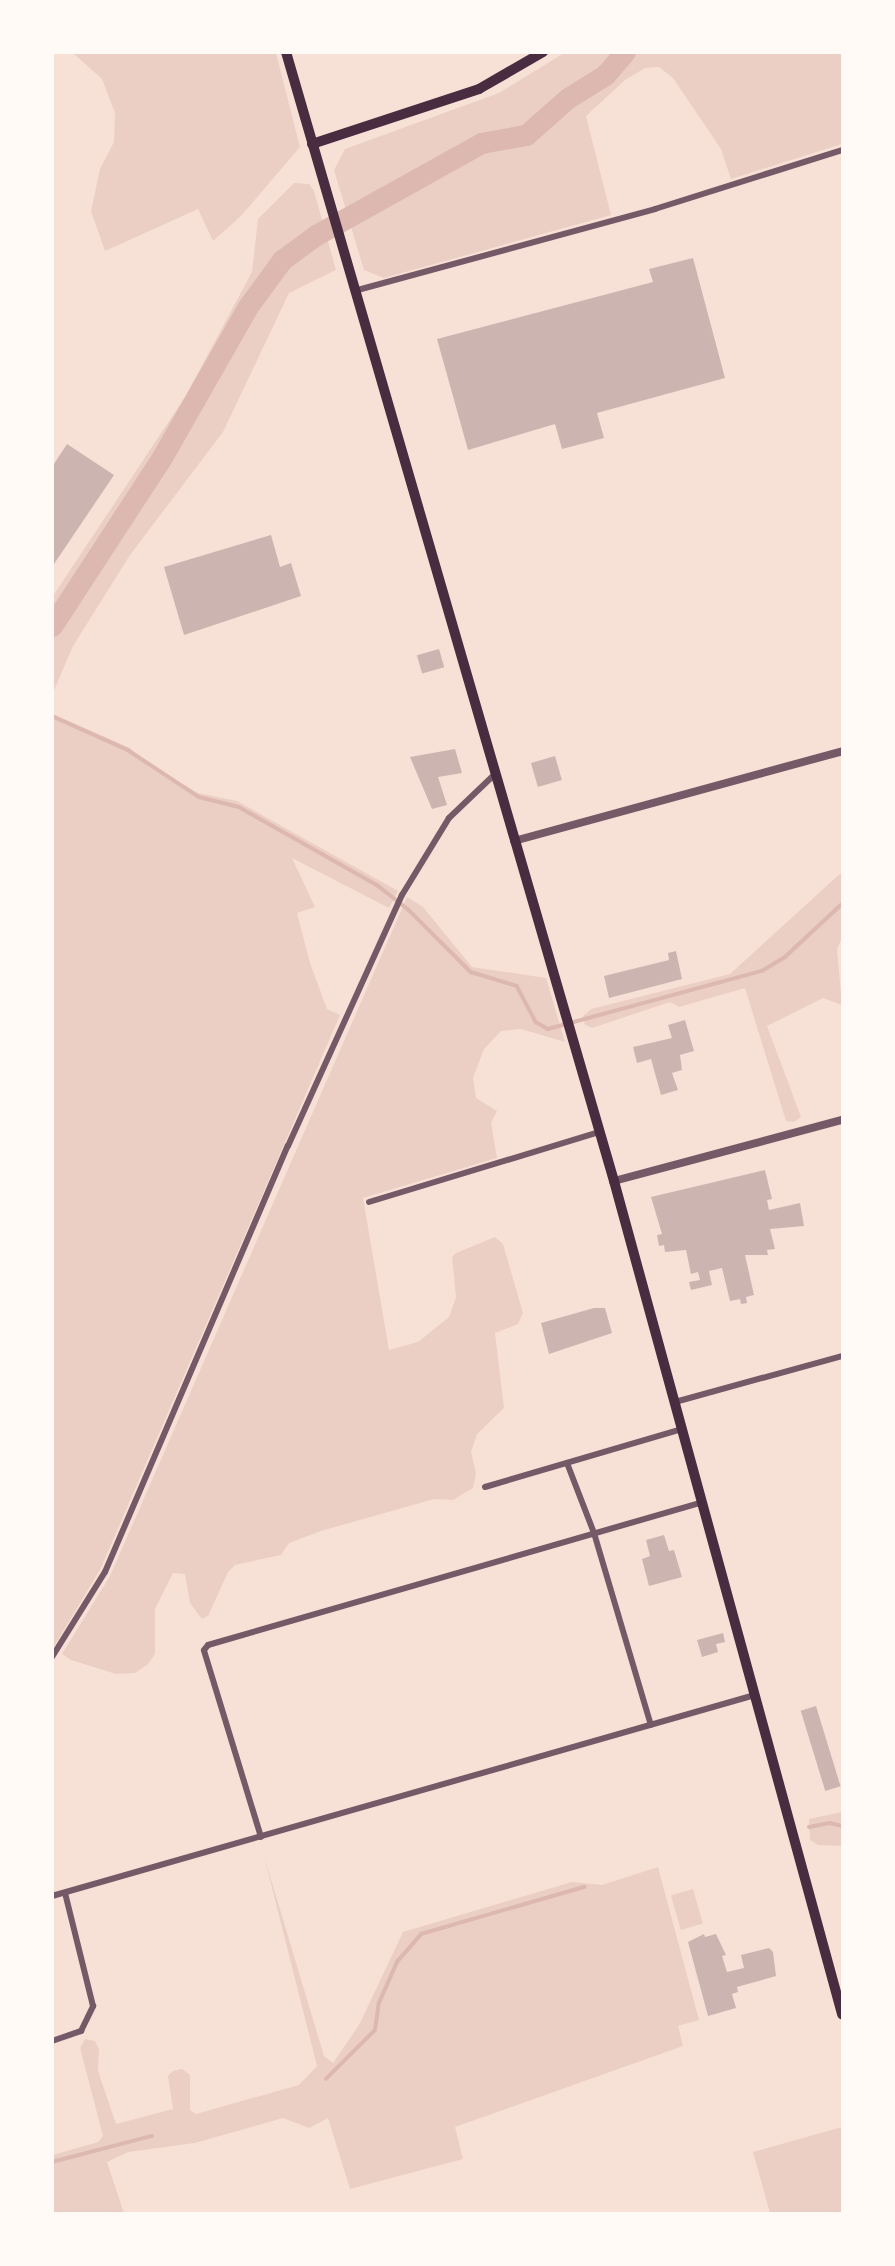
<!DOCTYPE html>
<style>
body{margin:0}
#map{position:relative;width:895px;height:2266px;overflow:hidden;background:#f7e1d7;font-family:"Sofia Sans Condensed",sans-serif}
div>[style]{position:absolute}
.green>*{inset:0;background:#ebcfc5;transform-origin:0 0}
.stream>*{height:3.5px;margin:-1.75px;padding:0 1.75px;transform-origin:1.75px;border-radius:1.75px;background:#dcb8b0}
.river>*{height:21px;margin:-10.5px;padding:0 10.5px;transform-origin:10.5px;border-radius:10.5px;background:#dcb8b0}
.building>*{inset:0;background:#ccb4b1;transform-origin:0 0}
.minor>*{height:6px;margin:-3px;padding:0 3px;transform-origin:3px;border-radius:3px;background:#755966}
.tertiary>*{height:8px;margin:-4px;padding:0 4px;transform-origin:4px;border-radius:4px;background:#755966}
.primary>*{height:10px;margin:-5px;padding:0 5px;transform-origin:5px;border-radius:5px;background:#4a2c40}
span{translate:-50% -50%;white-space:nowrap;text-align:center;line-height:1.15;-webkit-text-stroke:5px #fffaf5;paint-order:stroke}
.frame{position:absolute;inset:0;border:54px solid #fffaf5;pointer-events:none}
</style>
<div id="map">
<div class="green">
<i style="clip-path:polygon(73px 53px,276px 53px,300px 147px,241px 216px,213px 241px,198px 209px,105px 251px,91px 211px,100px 169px,114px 142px,115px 113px,102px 79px)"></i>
<i style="clip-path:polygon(564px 53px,842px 53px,842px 144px,731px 179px,721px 149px,673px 78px,659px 67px,645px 68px,625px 80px,586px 116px,611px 215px,384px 278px,364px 270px,334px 170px,345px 149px,499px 93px)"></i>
<i style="clip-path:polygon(294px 183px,309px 184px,314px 191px,336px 270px,289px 293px,223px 432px,130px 555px,73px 646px,53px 693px,53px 596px,185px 397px,252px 272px,258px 219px)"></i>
<i style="clip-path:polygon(53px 714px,130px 748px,144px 762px,198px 793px,237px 801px,398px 891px,389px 908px,292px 858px,315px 907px,297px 913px,310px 963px,327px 1009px,340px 1015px,100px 1570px,53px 1648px)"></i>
<i style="clip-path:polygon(842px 872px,842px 938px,837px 949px,842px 1005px,823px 998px,767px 1026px,801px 1117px,794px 1122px,786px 1121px,745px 988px,679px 1007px,670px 1002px,592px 1028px,585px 1025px,583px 1016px,591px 1009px,730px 974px)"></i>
<i style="clip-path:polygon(407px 897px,423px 907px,472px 967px,546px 978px,565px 1042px,521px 1029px,501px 1031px,484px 1049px,473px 1078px,476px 1098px,497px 1111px,491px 1123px,497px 1158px,363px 1198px,389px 1350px,418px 1342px,449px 1317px,456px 1297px,452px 1257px,456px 1253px,495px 1237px,503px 1244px,523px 1313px,518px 1324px,495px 1333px,504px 1408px,477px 1434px,471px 1452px,476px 1473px,473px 1488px,453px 1500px,434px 1499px,321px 1531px,289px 1543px,281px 1555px,235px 1565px,228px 1572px,208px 1616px,202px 1619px,190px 1603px,185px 1574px,173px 1573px,155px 1609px,155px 1654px,148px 1664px,135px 1673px,116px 1674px,71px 1660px,62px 1654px,110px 1576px)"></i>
<i style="clip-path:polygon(842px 1812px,842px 1846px,818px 1845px,810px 1840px,809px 1819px)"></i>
<i style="clip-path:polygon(264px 1856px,324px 2056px,333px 2063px,359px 2025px,403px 1932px,572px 1882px,602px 1885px,658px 1867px,699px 2020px,678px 2026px,683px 2046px,455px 2127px,463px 2159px,350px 2189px,328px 2118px,309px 2128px,283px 2118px,195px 2143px,128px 2152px,107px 2162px,124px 2213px,53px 2213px,53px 2155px,98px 2142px,103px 2136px,80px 2048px,85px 2039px,95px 2041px,99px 2049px,98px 2071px,116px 2124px,173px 2109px,168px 2076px,173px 2071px,182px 2069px,190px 2075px,190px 2110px,196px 2114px,299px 2085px,317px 2066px)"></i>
<i style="left:693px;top:1889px;width:36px;height:23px;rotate:74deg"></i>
<i style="clip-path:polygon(842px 2127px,842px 2213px,770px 2213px,753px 2152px)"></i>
</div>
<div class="stream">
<i style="left:52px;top:716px;width:83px;rotate:24.1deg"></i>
<i style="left:128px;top:750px;width:85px;rotate:33.5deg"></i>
<i style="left:199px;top:797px;width:41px;rotate:14deg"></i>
<i style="left:239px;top:807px;width:159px;rotate:29.5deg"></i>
<i style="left:377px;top:885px;width:41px;rotate:38deg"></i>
<i style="left:409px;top:910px;width:88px;rotate:45deg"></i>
<i style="left:471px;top:972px;width:48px;rotate:16.9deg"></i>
<i style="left:517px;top:986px;width:41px;rotate:62.2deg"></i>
<i style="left:536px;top:1022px;width:14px;rotate:30deg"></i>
<i style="left:548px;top:1029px;width:222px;rotate:-15.2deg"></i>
<i style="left:762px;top:971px;width:27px;rotate:-31deg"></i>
<i style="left:785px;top:957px;width:78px;rotate:-42.9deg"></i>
<i style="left:809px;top:1827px;width:21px;rotate:-11deg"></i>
<i style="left:830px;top:1823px;width:12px;rotate:14deg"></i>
<i style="left:326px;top:2079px;width:69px;rotate:-45deg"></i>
<i style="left:375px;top:2030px;width:27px;rotate:-82deg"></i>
<i style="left:379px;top:2003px;width:45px;rotate:-66.3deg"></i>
<i style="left:397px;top:1962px;width:37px;rotate:-49deg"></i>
<i style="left:421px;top:1934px;width:170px;rotate:-16.1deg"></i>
<i style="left:52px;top:2162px;width:103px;rotate:-14.6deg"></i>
</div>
<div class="river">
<i style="left:52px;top:626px;width:199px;rotate:-56.9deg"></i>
<i style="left:161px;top:459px;width:177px;rotate:-60.3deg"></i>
<i style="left:249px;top:305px;width:56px;rotate:-53.7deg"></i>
<i style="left:282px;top:260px;width:42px;rotate:-36.3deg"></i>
<i style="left:316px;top:235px;width:189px;rotate:-29.1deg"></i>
<i style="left:481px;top:143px;width:46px;rotate:-10.1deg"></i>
<i style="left:526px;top:135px;width:56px;rotate:-41.4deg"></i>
<i style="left:568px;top:98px;width:44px;rotate:-31.9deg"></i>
<i style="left:605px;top:75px;width:30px;rotate:-49deg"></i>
</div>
<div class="building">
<i style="clip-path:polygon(693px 258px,725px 378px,597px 413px,604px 438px,562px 449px,555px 424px,468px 450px,437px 339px,653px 282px,649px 269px)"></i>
<i style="clip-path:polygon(67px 444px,114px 475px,52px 567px,52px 467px)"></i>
<i style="clip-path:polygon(271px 535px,280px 567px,291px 563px,301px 596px,184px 635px,164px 567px)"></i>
<i style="left:439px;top:649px;width:19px;height:23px;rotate:74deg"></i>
<i style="clip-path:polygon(455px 749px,462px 773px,438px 777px,447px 805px,432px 809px,410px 757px)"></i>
<i style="left:555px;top:756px;width:25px;height:25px;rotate:74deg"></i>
<i style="clip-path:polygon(676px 951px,682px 979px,609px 998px,604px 976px,669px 960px,668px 953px)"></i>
<i style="clip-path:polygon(685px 1020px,694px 1051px,680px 1055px,682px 1070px,672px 1073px,678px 1090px,661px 1095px,651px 1059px,637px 1063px,633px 1047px,672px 1038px,668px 1025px)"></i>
<i style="clip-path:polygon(765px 1170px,772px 1199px,767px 1200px,769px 1210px,800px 1203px,804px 1226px,770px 1229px,775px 1249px,767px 1250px,768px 1255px,745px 1255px,754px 1295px,746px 1297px,747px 1303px,741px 1304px,740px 1299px,730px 1301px,722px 1268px,709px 1271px,712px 1285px,691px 1290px,689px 1282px,700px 1280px,698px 1272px,691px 1274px,686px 1250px,665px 1252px,664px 1245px,659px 1246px,657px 1235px,662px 1234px,651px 1197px)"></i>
<i style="clip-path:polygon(594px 1308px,605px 1308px,612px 1333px,549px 1354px,541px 1323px)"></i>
<i style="clip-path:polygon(664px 1535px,669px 1551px,674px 1550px,682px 1577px,649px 1586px,642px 1559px,650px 1556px,646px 1540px)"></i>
<i style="clip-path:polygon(723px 1633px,725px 1642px,716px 1644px,718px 1652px,702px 1657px,697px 1640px)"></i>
<i style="left:816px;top:1706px;width:84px;height:16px;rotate:73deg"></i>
<i style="clip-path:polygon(704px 1934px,705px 1937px,716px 1934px,726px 1955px,722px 1956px,727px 1972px,744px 1968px,741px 1955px,769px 1948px,773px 1952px,776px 1976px,737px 1987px,738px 1992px,732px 1994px,736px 2008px,708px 2016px,688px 1942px)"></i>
</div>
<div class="minor">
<i style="left:354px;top:291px;width:312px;rotate:-15.2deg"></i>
<i style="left:655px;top:209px;width:196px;rotate:-17.5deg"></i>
<i style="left:369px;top:1202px;width:241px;rotate:-16.9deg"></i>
<i style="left:675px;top:1402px;width:173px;rotate:-15.4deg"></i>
<i style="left:567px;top:1463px;width:75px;rotate:68.9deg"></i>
<i style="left:594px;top:1533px;width:200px;rotate:73.5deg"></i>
<i style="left:485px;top:1487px;width:205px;rotate:-16.4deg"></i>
<i style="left:52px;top:1657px;width:100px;rotate:-58.1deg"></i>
<i style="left:105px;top:1572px;width:464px;rotate:-66.8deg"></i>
<i style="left:288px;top:1146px;width:276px;rotate:-65.6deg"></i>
<i style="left:402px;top:895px;width:90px;rotate:-58.6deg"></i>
<i style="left:449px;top:818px;width:64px;rotate:-43.7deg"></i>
<i style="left:261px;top:1837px;width:195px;rotate:-107deg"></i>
<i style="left:204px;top:1650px;width:6px;rotate:-51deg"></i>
<i style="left:208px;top:1645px;width:515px;rotate:-16.11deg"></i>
<i style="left:52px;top:1896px;width:731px;rotate:-15.96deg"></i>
<i style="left:52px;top:2041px;width:31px;rotate:-19deg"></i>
<i style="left:81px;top:2031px;width:28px;rotate:-64deg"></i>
<i style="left:93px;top:2006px;width:116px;rotate:-103.9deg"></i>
</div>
<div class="tertiary">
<i style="left:514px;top:841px;width:340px;rotate:-15.3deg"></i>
<i style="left:614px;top:1181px;width:236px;rotate:-15deg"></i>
</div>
<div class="primary">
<i style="left:286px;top:52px;width:1176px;rotate:73.8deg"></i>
<i style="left:614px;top:1181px;width:864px;rotate:74.69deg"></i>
<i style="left:312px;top:144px;width:176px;rotate:-18.2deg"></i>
<i style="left:479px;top:89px;width:74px;rotate:-30deg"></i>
</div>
<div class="frame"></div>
</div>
